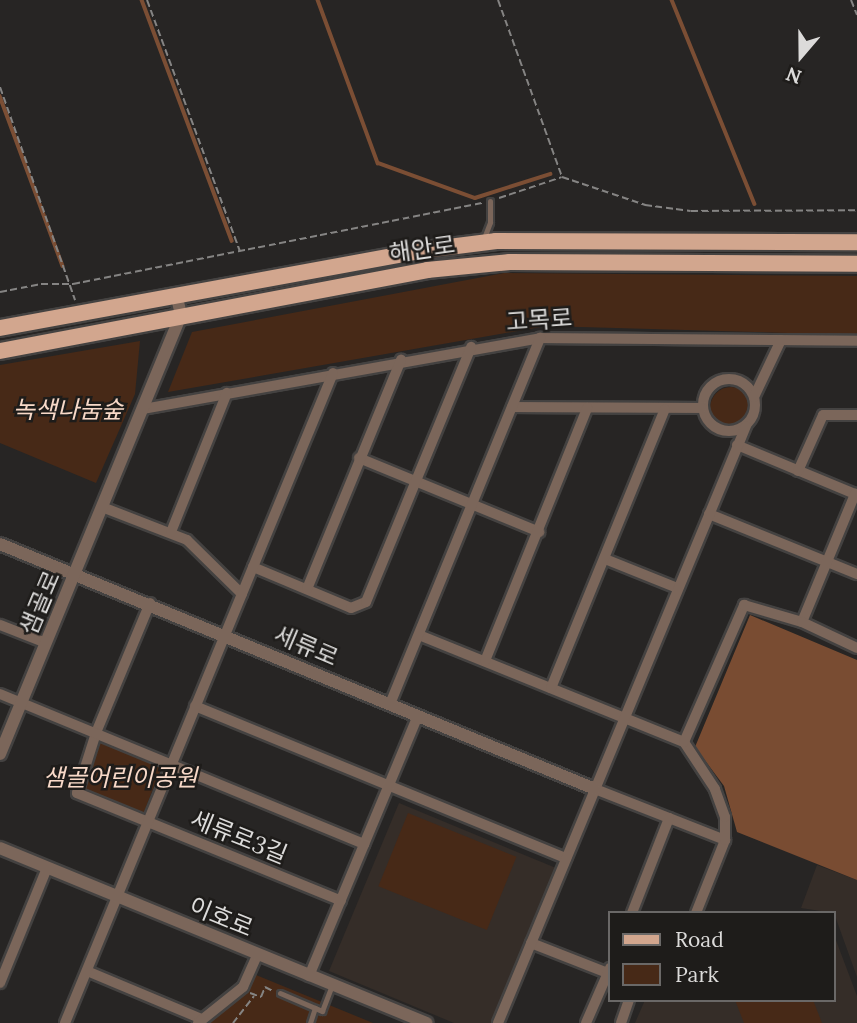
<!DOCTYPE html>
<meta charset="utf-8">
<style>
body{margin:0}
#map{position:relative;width:857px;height:1023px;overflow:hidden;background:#272524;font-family:Lora,"Noto Sans KR",serif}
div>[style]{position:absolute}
.built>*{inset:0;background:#352d28}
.green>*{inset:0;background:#472917;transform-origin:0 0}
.round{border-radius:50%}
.forest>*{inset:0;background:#794c32}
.stream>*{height:3.5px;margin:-1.75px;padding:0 1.75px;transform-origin:1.75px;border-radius:1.75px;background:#7b4e34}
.path>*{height:2px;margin-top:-1px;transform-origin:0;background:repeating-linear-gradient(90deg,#858483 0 7px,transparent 0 10.5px)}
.roads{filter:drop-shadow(2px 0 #444241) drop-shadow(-2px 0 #444241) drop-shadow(0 2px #444241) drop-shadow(0 -2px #444241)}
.service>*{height:5px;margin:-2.5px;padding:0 2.5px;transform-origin:2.5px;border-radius:2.5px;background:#7b665a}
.minor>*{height:10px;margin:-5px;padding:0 5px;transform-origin:5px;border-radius:5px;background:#7b665a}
.minor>.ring{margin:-5px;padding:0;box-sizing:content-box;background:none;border:10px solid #7b665a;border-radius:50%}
.tertiary>*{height:12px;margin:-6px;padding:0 6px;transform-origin:6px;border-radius:6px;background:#7b665a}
.primary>*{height:16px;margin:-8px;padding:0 8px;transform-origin:8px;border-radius:8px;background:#d2a68e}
span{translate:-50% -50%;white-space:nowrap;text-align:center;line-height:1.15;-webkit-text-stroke:5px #1e1c1a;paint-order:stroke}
.street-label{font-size:24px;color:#dcdbda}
.park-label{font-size:24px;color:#f8d9c8;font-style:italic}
.legend{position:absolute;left:608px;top:911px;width:228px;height:91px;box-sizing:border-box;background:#1e1c1a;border:2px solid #6a6867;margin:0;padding:9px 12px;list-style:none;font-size:21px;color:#dcdbda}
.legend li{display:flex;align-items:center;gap:14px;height:35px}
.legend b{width:35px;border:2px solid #6a6867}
.north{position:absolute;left:766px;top:21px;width:70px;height:70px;-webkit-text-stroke:5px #1e1c1a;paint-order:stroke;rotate:200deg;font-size:19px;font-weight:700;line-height:28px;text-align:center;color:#dcdbda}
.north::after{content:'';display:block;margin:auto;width:24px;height:32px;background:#dcdbda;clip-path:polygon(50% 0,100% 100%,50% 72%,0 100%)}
</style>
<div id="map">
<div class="built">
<i style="clip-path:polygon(399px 803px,556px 868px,492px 1023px,454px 1023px,329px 971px)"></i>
<i style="clip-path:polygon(817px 865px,857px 880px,857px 977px,834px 913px,801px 908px)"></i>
<i style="clip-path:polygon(834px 935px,857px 996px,857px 1023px,635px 1023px,645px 1000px,834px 1000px)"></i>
</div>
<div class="green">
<i style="clip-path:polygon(504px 273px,857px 276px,857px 335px,546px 326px,168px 392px,192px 332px)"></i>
<i style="clip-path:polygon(140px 341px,135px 394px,96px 483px,0 443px,0 365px)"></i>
<i class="round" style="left:710px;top:387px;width:42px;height:42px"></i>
<i style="clip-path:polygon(101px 742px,159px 764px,161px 769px,144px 812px,139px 814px,82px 791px,96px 744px)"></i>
<i style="left:408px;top:813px;width:117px;height:79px;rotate:22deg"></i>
<i style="clip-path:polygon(256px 975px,373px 1023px,203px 1023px)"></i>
<i style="clip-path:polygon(735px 1000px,813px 1000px,822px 1023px,744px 1023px)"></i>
</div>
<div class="forest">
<i style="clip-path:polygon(750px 615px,857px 660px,857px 880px,737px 832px,724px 786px,695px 747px)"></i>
</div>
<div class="stream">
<i style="left:142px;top:0;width:257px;rotate:69.5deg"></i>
<i style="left:318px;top:0;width:174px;rotate:69.8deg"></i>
<i style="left:378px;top:163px;width:103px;rotate:19.8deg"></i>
<i style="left:475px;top:198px;width:79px;rotate:-17.7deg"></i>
<i style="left:672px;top:0;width:220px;rotate:67.9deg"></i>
<i style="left:0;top:96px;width:181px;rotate:69.7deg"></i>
</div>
<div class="path">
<i style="left:147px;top:0;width:268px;rotate:69.7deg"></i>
<i style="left:498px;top:0;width:188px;rotate:70.1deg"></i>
<i style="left:851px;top:0;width:16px;rotate:68deg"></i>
<i style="left:0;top:87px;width:226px;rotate:70.6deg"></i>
<i style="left:499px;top:198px;width:66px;rotate:-18.4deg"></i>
<i style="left:562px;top:177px;width:88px;rotate:18.6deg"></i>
<i style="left:645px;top:205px;width:46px;rotate:7.4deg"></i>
<i style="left:691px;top:211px;width:166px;rotate:-0.3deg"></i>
<i style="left:0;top:292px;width:42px;rotate:-11deg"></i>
<i style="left:41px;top:284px;width:32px"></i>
<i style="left:73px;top:284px;width:418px;rotate:-11.2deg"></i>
<i style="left:250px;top:993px;width:12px;rotate:20deg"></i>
<i style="left:261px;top:997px;width:11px;rotate:-68deg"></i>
<i style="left:265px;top:987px;width:9px;rotate:27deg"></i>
<i style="left:233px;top:1023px;width:34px;rotate:-52deg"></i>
</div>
<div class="roads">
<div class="service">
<i style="left:484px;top:238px;width:17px;rotate:-69deg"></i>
<i style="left:490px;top:222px;width:21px;rotate:-90deg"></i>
<i style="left:280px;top:993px;width:46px;rotate:23.2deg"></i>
<i style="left:322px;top:1011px;width:28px;rotate:-69deg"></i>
<i style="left:310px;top:1023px;width:16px;rotate:-72deg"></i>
</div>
<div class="minor">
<i class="ring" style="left:703px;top:379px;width:42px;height:42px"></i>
<i style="left:754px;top:397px;width:63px;rotate:-64.7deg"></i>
<i style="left:512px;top:407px;width:190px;rotate:0.3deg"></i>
<i style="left:143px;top:409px;width:403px;rotate:-10.1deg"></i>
<i style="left:540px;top:338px;width:317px;rotate:0.5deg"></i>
<i style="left:737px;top:445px;width:130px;rotate:22.6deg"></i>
<i style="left:359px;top:458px;width:195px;rotate:22.3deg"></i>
<i style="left:798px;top:471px;width:61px;rotate:-65.9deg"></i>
<i style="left:823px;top:415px;width:34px"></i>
<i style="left:102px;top:507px;width:91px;rotate:21.2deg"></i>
<i style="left:187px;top:540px;width:77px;rotate:44.5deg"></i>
<i style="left:709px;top:514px;width:160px;rotate:22.1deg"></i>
<i style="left:171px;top:532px;width:150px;rotate:-68.1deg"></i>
<i style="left:605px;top:559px;width:78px;rotate:21.9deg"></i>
<i style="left:253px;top:567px;width:106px;rotate:22.7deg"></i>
<i style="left:351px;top:608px;width:16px;rotate:-22deg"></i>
<i style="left:366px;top:602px;width:276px;rotate:-67.6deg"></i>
<i style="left:307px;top:589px;width:248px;rotate:-67.7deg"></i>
<i style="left:150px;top:603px;width:141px;rotate:112.6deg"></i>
<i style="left:96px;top:733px;width:63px;rotate:107.6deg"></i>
<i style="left:77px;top:793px;width:285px;rotate:22.2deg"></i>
<i style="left:802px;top:622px;width:139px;rotate:-67.5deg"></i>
<i style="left:0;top:625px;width:49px;rotate:21.4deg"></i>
<i style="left:419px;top:635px;width:286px;rotate:22deg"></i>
<i style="left:485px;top:661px;width:273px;rotate:-68deg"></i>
<i style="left:551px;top:688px;width:301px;rotate:-67.8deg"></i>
<i style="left:0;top:694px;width:394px;rotate:22.4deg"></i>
<i style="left:390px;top:704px;width:396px;rotate:-67.7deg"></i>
<i style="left:195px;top:706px;width:401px;rotate:22.3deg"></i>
<i style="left:595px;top:789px;width:140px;rotate:21.4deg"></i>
<i style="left:632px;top:913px;width:102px;rotate:-68.7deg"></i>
<i style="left:696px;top:913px;width:79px;rotate:-68.3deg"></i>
<i style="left:725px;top:840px;width:23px;rotate:-90deg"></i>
<i style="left:725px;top:817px;width:30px;rotate:-110deg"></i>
<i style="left:715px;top:789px;width:56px;rotate:-123.4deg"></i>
<i style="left:684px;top:742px;width:150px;rotate:-66.3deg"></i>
<i style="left:744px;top:605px;width:60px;rotate:16.3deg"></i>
<i style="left:802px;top:622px;width:61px;rotate:25.3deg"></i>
<i style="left:531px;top:943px;width:85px;rotate:21.4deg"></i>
<i style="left:87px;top:971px;width:125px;rotate:22.7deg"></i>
<i style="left:309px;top:976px;width:282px;rotate:-67.3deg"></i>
<i style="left:0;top:983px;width:124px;rotate:-67.8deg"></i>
<i style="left:65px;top:1023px;width:703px;rotate:-67.59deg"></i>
<i style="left:198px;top:1023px;width:58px;rotate:-38.7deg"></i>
<i style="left:243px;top:987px;width:35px;rotate:-66deg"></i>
<i style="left:498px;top:1023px;width:646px;rotate:-67.44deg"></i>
<i style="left:586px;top:1023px;width:60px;rotate:-66.4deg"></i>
<i style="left:621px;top:1023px;width:24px;rotate:-71deg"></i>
</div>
<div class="tertiary">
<i style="left:0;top:544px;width:643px;rotate:22.38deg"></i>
<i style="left:0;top:754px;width:475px;rotate:-67.6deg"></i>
<i style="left:181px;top:315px;width:18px;rotate:-103deg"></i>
<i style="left:0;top:848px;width:461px;rotate:22.3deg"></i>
</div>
<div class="primary">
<i style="left:0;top:328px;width:432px;rotate:-10.4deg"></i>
<i style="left:425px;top:250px;width:72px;rotate:-7.2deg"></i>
<i style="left:496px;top:241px;width:361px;rotate:0.2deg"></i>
<i style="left:0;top:351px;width:435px;rotate:-10.7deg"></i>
<i style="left:427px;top:270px;width:83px;rotate:-5.5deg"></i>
<i style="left:510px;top:262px;width:347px;rotate:0.3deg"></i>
</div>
</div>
<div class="street-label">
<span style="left:422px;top:249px;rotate:-8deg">해안로</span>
<span style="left:539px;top:320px;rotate:-4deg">고목로</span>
<span style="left:40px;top:603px;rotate:-67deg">샘골로</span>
<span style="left:306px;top:646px;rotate:23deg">세류로</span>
<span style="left:239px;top:837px;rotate:22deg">세류로3길</span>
<span style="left:221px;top:917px;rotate:22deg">이호로</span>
</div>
<div class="park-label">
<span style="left:68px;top:410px">녹색나눔숲</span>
<span style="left:120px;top:778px">샘골어린이공원</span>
</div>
<ul class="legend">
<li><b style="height:9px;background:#d2a68e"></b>Road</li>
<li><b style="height:19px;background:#472917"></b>Park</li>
</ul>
<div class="north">N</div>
</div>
